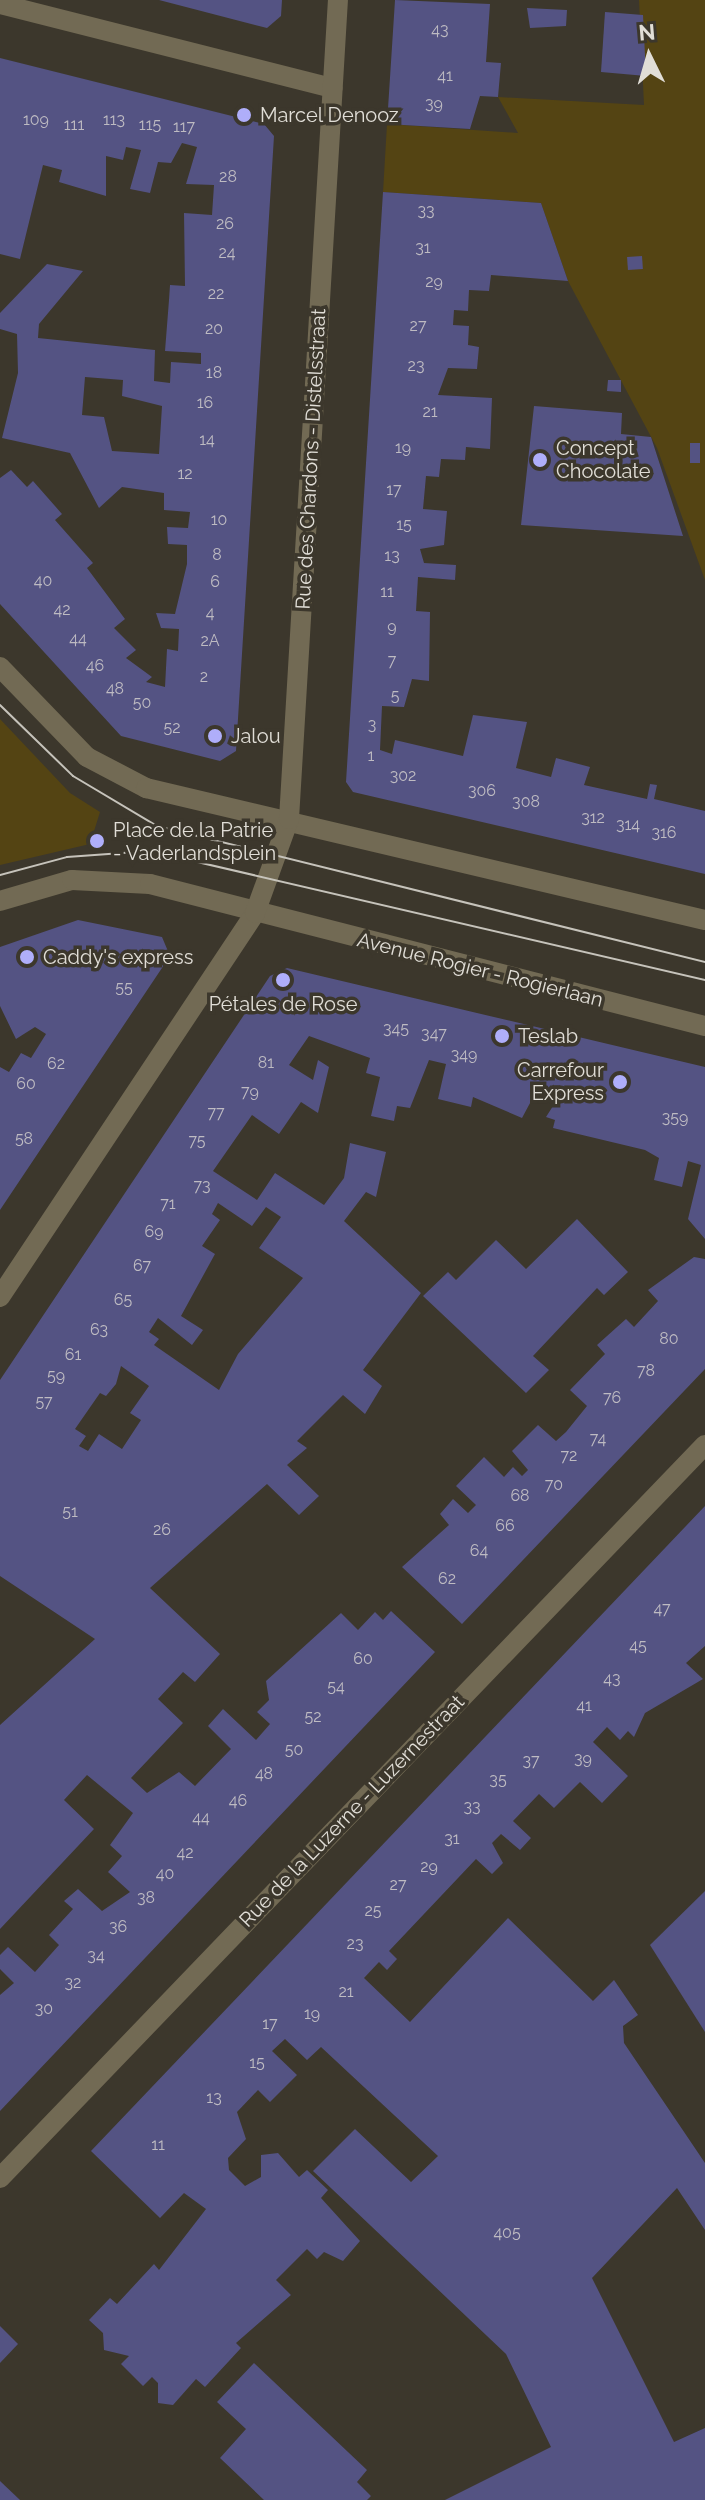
<!DOCTYPE html>
<meta charset="utf-8">
<style>
body{margin:0}
#map{position:relative;width:705px;height:2500px;overflow:hidden;background:#3c372c;font-family:Raleway,sans-serif}
div>[style]{position:absolute}
.green>*{inset:0;background:#544413}
.building>*{inset:0;background:#545383;transform-origin:0 0}
.minor>*{height:20px;margin:-10px;padding:0 10px;transform-origin:10px;border-radius:10px;background:#726a54}
.tram>*{height:2px;margin:-1px;padding:0 1px;transform-origin:1px;border-radius:1px;background:#c6c3bb}
.dots>*{width:22px;height:22px;translate:-50% -50%;box-sizing:border-box;border:4px solid #3c372c;border-radius:50%}
span{translate:-50% -50%;white-space:nowrap;text-align:center;line-height:1.15;-webkit-text-stroke:7px #3c372c;paint-order:stroke}
.number-label{font-size:16px;color:#bebbc2}
.number-label span{-webkit-text-stroke-width:0}
.poi-label{font-size:20px;color:#e1ded7}
.left{translate:0 -50%;text-align:left}
.right{translate:-100% -50%;text-align:right}
.street-label{font-size:20px;color:#e1ded7}
.north{position:absolute;left:609px;top:16px;width:80px;height:80px;-webkit-text-stroke:6px #3c372c;paint-order:stroke;rotate:355deg;font-size:22px;font-weight:700;line-height:32px;text-align:center;color:#e1ded7}
.north::after{content:'';display:block;margin:auto;width:28px;height:36px;background:#e1ded7;clip-path:polygon(50% 0,100% 100%,50% 72%,0 100%)}
</style>
<div id="map">
<div class="green">
<i style="clip-path:polygon(639px 0,705px 0,705px 580px,657px 448px,568px 281px,541px 203px,383px 192px,387px 124px,518px 133px,498px 97px,644px 105px)"></i>
<i style="clip-path:polygon(0 719px,70px 793px,100px 812px,90px 844px,0 865px)"></i>
</div>
<div class="building">
<i style="clip-path:polygon(159px 0,282px 0,281px 16px,267px 28px)"></i>
<i style="clip-path:polygon(395px 0,490px 4px,486px 62px,501px 63px,498px 97px,480px 96px,470px 129px,387px 124px)"></i>
<i style="clip-path:polygon(527px 8px,567px 10px,566px 26px,530px 28px)"></i>
<i style="clip-path:polygon(605px 12px,643px 15px,646px 76px,601px 72px)"></i>
<i style="clip-path:polygon(evenodd,0 58px,264px 124px,274px 136px,236px 751px,220px 761px,121px 736px,0 604px,0 478px,11px 470px,27px 487px,33px 481px,62px 514px,55px 520px,93px 563px,87px 568px,125px 619px,114px 628px,136px 650px,126px 658px,152px 677px,146px 682px,165px 687px,167px 649px,178px 651px,179px 629px,161px 628px,156px 613px,175px 614px,187px 564px,187px 545px,168px 544px,167px 527px,188px 528px,190px 512px,164px 510px,164px 493px,122px 487px,99px 508px,70px 453px,2px 438px,18px 373px,17px 334px,0 329px,0 313px,47px 264px,83px 271px,39px 324px,38px 338px,155px 350px,154px 381px,170px 383px,171px 362px,201px 364px,201px 353px,165px 351px,169px 300px,170px 285px,185px 286px,184px 213px,212px 215px,214px 185px,186px 184px,197px 147px,182px 143px,171px 163px,158px 162px,150px 193px,130px 189px,141px 150px,126px 147px,123px 160px,106px 156px,106px 196px,59px 182px,62px 170px,43px 165px,20px 259px,0 254px,0 58px,85px 377px,123px 380px,122px 396px,162px 406px,159px 454px,112px 451px,104px 417px,82px 415px,85px 377px)"></i>
<i style="clip-path:polygon(383px 192px,541px 203px,568px 281px,491px 275px,489px 291px,469px 290px,468px 311px,454px 310px,453px 325px,469px 326px,468px 345px,479px 347px,477px 369px,448px 368px,438px 395px,492px 398px,490px 449px,466px 447px,465px 460px,441px 459px,439px 477px,426px 476px,423px 509px,447px 511px,444px 545px,420px 549px,424px 563px,456px 565px,455px 580px,418px 577px,416px 611px,430px 612px,429px 681px,412px 679px,404px 707px,382px 706px,380px 750px,392px 754px,395px 740px,463px 756px,473px 715px,527px 722px,516px 768px,551px 777px,556px 758px,590px 767px,584px 785px,647px 799px,650px 784px,657px 785px,654px 799px,705px 811px,705px 874px,353px 792px,346px 782px)"></i>
<i style="left:642px;top:256px;width:13px;height:15px;rotate:86deg"></i>
<i style="clip-path:polygon(608px 380px,621px 380px,621px 392px,607px 391px)"></i>
<i style="clip-path:polygon(534px 406px,622px 413px,621px 434px,651px 437px,683px 536px,521px 525px)"></i>
<i style="left:690px;top:443px;width:10px;height:20px"></i>
<i style="clip-path:polygon(78px 920px,162px 937px,170px 956px,0 1210px,0 1067px,9px 1072px,21px 1053px,31px 1058px,46px 1034px,35px 1027px,16px 1039px,0 1006px,0 947px)"></i>
<i style="clip-path:polygon(evenodd,287px 968px,705px 1067px,705px 1239px,688px 1219px,701px 1165px,688px 1161px,682px 1187px,654px 1180px,659px 1158px,645px 1150px,553px 1128px,555px 1120px,546px 1117px,560px 1095px,537px 1090px,522px 1118px,473px 1097px,471px 1107px,438px 1099px,446px 1064px,429px 1060px,410px 1108px,397px 1106px,394px 1121px,371px 1116px,380px 1077px,366px 1073px,370px 1058px,309px 1036px,289px 1065px,313px 1080px,318px 1060px,329px 1067px,318px 1113px,301px 1102px,279px 1134px,252px 1115px,213px 1171px,257px 1200px,275px 1173px,324px 1205px,344px 1178px,350px 1143px,386px 1152px,376px 1197px,366px 1192px,344px 1221px,421px 1293px,363px 1370px,382px 1386px,365px 1414px,343px 1395px,297px 1441px,307px 1448px,287px 1465px,319px 1496px,299px 1515px,267px 1484px,150px 1588px,220px 1654px,195px 1682px,183px 1672px,158px 1699px,183px 1723px,131px 1778px,147px 1793px,179px 1772px,195px 1786px,231px 1749px,208px 1726px,223px 1709px,256px 1740px,270px 1724px,257px 1712px,269px 1700px,266px 1681px,341px 1613px,358px 1630px,375px 1612px,383px 1620px,391px 1611px,435px 1652px,0 2111px,0 1995px,14px 1983px,0 1969px,0 1955px,8px 1947px,35px 1972px,59px 1945px,49px 1935px,73px 1909px,64px 1901px,78px 1889px,102px 1911px,130px 1892px,108px 1872px,122px 1856px,110px 1845px,133px 1813px,87px 1775px,64px 1800px,94px 1829px,0 1929px,0 1725px,95px 1639px,0 1576px,0 1380px,270px 976px,287px 968px,218px 1203px,252px 1226px,266px 1207px,281px 1217px,259px 1248px,303px 1278px,238px 1354px,219px 1390px,154px 1345px,159px 1339px,149px 1332px,158px 1318px,192px 1345px,203px 1330px,181px 1316px,215px 1254px,202px 1246px,220px 1220px,212px 1214px,218px 1203px,287px 968px,121px 1366px,149px 1386px,130px 1413px,141px 1420px,122px 1449px,99px 1434px,88px 1451px,79px 1446px,86px 1436px,75px 1429px,100px 1393px,106px 1396px,116px 1384px,121px 1366px)"></i>
<i style="clip-path:polygon(577px 1219px,628px 1272px,604px 1295px,597px 1288px,533px 1356px,549px 1370px,526px 1393px,423px 1296px,448px 1272px,456px 1280px,496px 1240px,526px 1269px)"></i>
<i style="clip-path:polygon(694px 1257px,705px 1259px,705px 1369px,462px 1624px,402px 1567px,449px 1525px,440px 1514px,453px 1499px,468px 1513px,476px 1505px,456px 1486px,484px 1457px,504px 1477px,513px 1467px,522px 1476px,528px 1470px,512px 1451px,538px 1425px,556px 1441px,566px 1432px,587px 1406px,570px 1390px,605px 1354px,597px 1345px,626px 1319px,634px 1327px,658px 1301px,648px 1290px)"></i>
<i style="clip-path:polygon(705px 1506px,705px 1646px,686px 1663px,703px 1679px,645px 1713px,634px 1737px,628px 1731px,620px 1740px,607px 1727px,593px 1742px,628px 1776px,602px 1803px,580px 1782px,554px 1808px,539px 1794px,513px 1821px,531px 1838px,520px 1850px,501px 1834px,492px 1843px,503px 1863px,492px 1874px,476px 1859px,389px 1951px,397px 1959px,387px 1970px,379px 1962px,364px 1978px,410px 2022px,508px 1918px,593px 2001px,614px 1980px,638px 2015px,623px 2026px,624px 2043px,705px 2163px,705px 2230px,677px 2188px,592px 2278px,674px 2442px,705px 2428px,705px 2500px,445px 2500px,551px 2447px,506px 2354px,313px 2171px,355px 2129px,411px 2182px,438px 2156px,321px 2047px,307px 2060px,285px 2039px,272px 2051px,297px 2075px,270px 2102px,258px 2090px,237px 2112px,246px 2139px,228px 2158px,229px 2170px,245px 2186px,261px 2177px,261px 2155px,278px 2153px,299px 2177px,307px 2170px,328px 2190px,321px 2198px,360px 2241px,343px 2261px,324px 2252px,317px 2259px,307px 2249px,276px 2280px,291px 2295px,236px 2343px,241px 2348px,205px 2387px,196px 2379px,173px 2405px,158px 2403px,158px 2383px,152px 2377px,143px 2386px,121px 2364px,129px 2356px,104px 2350px,103px 2333px,89px 2320px,110px 2298px,117px 2304px,154px 2264px,159px 2270px,206px 2209px,184px 2193px,160px 2218px,91px 2151px)"></i>
<i style="clip-path:polygon(705px 1891px,705px 2032px,650px 1945px)"></i>
<i style="clip-path:polygon(0 2326px,18px 2344px,0 2363px)"></i>
<i style="clip-path:polygon(254px 2363px,367px 2470px,357px 2482px,371px 2496px,367px 2500px,264px 2500px,220px 2458px,246px 2429px,217px 2402px)"></i>
<i style="clip-path:polygon(0 2481px,20px 2500px,0 2500px)"></i>
</div>
<div class="minor">
<i style="left:0;top:4px;width:343px;rotate:14.2deg"></i>
<i style="left:0;top:667px;width:125px;rotate:46deg"></i>
<i style="left:87px;top:757px;width:67px;rotate:27.7deg"></i>
<i style="left:146px;top:788px;width:574px;rotate:13.29deg"></i>
<i style="left:0;top:901px;width:75px;rotate:-16.3deg"></i>
<i style="left:72px;top:880px;width:78px;rotate:2.9deg"></i>
<i style="left:150px;top:884px;width:573px;rotate:14.35deg"></i>
<i style="left:0;top:1297px;width:461px;rotate:-56.4deg"></i>
<i style="left:255px;top:913px;width:100px;rotate:-70.1deg"></i>
<i style="left:289px;top:819px;width:820px;rotate:-86.58deg"></i>
<i style="left:0;top:2178px;width:1017px;rotate:-46.12deg"></i>
</div>
<div class="tram">
<i style="left:0;top:705px;width:102px;rotate:44.2deg"></i>
<i style="left:73px;top:776px;width:98px;rotate:30.8deg"></i>
<i style="left:157px;top:826px;width:565px;rotate:13.94deg"></i>
<i style="left:0;top:875px;width:69px;rotate:-15deg"></i>
<i style="left:67px;top:857px;width:83px;rotate:-4.1deg"></i>
<i style="left:150px;top:851px;width:570px;rotate:13.09deg"></i>
</div>
<div class="dots">
<i style="left:244px;top:115px;background:#afaefa"></i>
<i style="left:540px;top:460px;background:#afaefa"></i>
<i style="left:215px;top:736px;background:#afaefa"></i>
<i style="left:97px;top:841px;background:#afaefa"></i>
<i style="left:27px;top:957px;background:#afaefa"></i>
<i style="left:283px;top:980px;background:#afaefa"></i>
<i style="left:502px;top:1036px;background:#afaefa"></i>
<i style="left:620px;top:1082px;background:#afaefa"></i>
</div>
<div class="number-label">
<span style="left:440px;top:30px">43</span>
<span style="left:445px;top:76px">41</span>
<span style="left:434px;top:104px">39</span>
<span style="left:36px;top:120px">109</span>
<span style="left:114px;top:120px">113</span>
<span style="left:74px;top:125px">111</span>
<span style="left:150px;top:125px">115</span>
<span style="left:184px;top:127px">117</span>
<span style="left:228px;top:177px">28</span>
<span style="left:426px;top:211px">33</span>
<span style="left:225px;top:224px">26</span>
<span style="left:423px;top:248px">31</span>
<span style="left:227px;top:253px">24</span>
<span style="left:434px;top:282px">29</span>
<span style="left:216px;top:294px">22</span>
<span style="left:418px;top:326px">27</span>
<span style="left:214px;top:329px">20</span>
<span style="left:416px;top:366px">23</span>
<span style="left:214px;top:373px">18</span>
<span style="left:205px;top:403px">16</span>
<span style="left:430px;top:412px">21</span>
<span style="left:207px;top:440px">14</span>
<span style="left:403px;top:448px">19</span>
<span style="left:185px;top:474px">12</span>
<span style="left:394px;top:490px">17</span>
<span style="left:219px;top:520px">10</span>
<span style="left:404px;top:525px">15</span>
<span style="left:217px;top:555px">8</span>
<span style="left:392px;top:556px">13</span>
<span style="left:43px;top:581px">40</span>
<span style="left:215px;top:582px">6</span>
<span style="left:387px;top:592px">11</span>
<span style="left:62px;top:610px">42</span>
<span style="left:210px;top:613px">4</span>
<span style="left:392px;top:627px">9</span>
<span style="left:78px;top:639px">44</span>
<span style="left:210px;top:641px">2A</span>
<span style="left:392px;top:661px">7</span>
<span style="left:95px;top:666px">46</span>
<span style="left:204px;top:677px">2</span>
<span style="left:115px;top:689px">48</span>
<span style="left:395px;top:696px">5</span>
<span style="left:142px;top:703px">50</span>
<span style="left:372px;top:725px">3</span>
<span style="left:172px;top:728px">52</span>
<span style="left:371px;top:756px">1</span>
<span style="left:403px;top:776px">302</span>
<span style="left:482px;top:791px">306</span>
<span style="left:526px;top:802px">308</span>
<span style="left:593px;top:818px">312</span>
<span style="left:628px;top:825px">314</span>
<span style="left:664px;top:833px">316</span>
<span style="left:124px;top:988px">55</span>
<span style="left:396px;top:1029px">345</span>
<span style="left:434px;top:1034px">347</span>
<span style="left:464px;top:1055px">349</span>
<span style="left:266px;top:1063px">81</span>
<span style="left:56px;top:1064px">62</span>
<span style="left:26px;top:1084px">60</span>
<span style="left:250px;top:1092px">79</span>
<span style="left:216px;top:1113px">77</span>
<span style="left:675px;top:1118px">359</span>
<span style="left:24px;top:1139px">58</span>
<span style="left:197px;top:1141px">75</span>
<span style="left:202px;top:1186px">73</span>
<span style="left:168px;top:1204px">71</span>
<span style="left:154px;top:1232px">69</span>
<span style="left:142px;top:1266px">67</span>
<span style="left:123px;top:1300px">65</span>
<span style="left:99px;top:1330px">63</span>
<span style="left:669px;top:1339px">80</span>
<span style="left:73px;top:1355px">61</span>
<span style="left:646px;top:1371px">78</span>
<span style="left:56px;top:1376px">59</span>
<span style="left:612px;top:1398px">76</span>
<span style="left:44px;top:1402px">57</span>
<span style="left:598px;top:1439px">74</span>
<span style="left:569px;top:1456px">72</span>
<span style="left:554px;top:1485px">70</span>
<span style="left:520px;top:1496px">68</span>
<span style="left:70px;top:1512px">51</span>
<span style="left:505px;top:1526px">66</span>
<span style="left:162px;top:1530px">26</span>
<span style="left:479px;top:1551px">64</span>
<span style="left:447px;top:1579px">62</span>
<span style="left:662px;top:1609px">47</span>
<span style="left:638px;top:1646px">45</span>
<span style="left:363px;top:1659px">60</span>
<span style="left:612px;top:1679px">43</span>
<span style="left:336px;top:1687px">54</span>
<span style="left:584px;top:1706px">41</span>
<span style="left:313px;top:1717px">52</span>
<span style="left:294px;top:1750px">50</span>
<span style="left:583px;top:1759px">39</span>
<span style="left:531px;top:1761px">37</span>
<span style="left:264px;top:1774px">48</span>
<span style="left:498px;top:1780px">35</span>
<span style="left:238px;top:1801px">46</span>
<span style="left:472px;top:1807px">33</span>
<span style="left:201px;top:1818px">44</span>
<span style="left:452px;top:1839px">31</span>
<span style="left:185px;top:1853px">42</span>
<span style="left:429px;top:1867px">29</span>
<span style="left:165px;top:1874px">40</span>
<span style="left:398px;top:1885px">27</span>
<span style="left:146px;top:1898px">38</span>
<span style="left:373px;top:1911px">25</span>
<span style="left:118px;top:1927px">36</span>
<span style="left:355px;top:1944px">23</span>
<span style="left:96px;top:1956px">34</span>
<span style="left:73px;top:1983px">32</span>
<span style="left:346px;top:1992px">21</span>
<span style="left:44px;top:2009px">30</span>
<span style="left:312px;top:2014px">19</span>
<span style="left:270px;top:2024px">17</span>
<span style="left:257px;top:2063px">15</span>
<span style="left:214px;top:2098px">13</span>
<span style="left:158px;top:2145px">11</span>
<span style="left:507px;top:2233px">405</span>
</div>
<div class="poi-label">
<span class="left" style="left:260px;top:115px">Marcel Denooz</span>
<span class="left" style="left:556px;top:460px">Concept<br>Chocolate</span>
<span class="left" style="left:231px;top:736px">Jalou</span>
<span class="left" style="left:113px;top:842px">Place de la Patrie<br>- Vaderlandsplein</span>
<span class="left" style="left:43px;top:957px">Caddy's express</span>
<span style="left:283px;top:1004px">Pétales de Rose</span>
<span class="left" style="left:518px;top:1036px">Teslab</span>
<span class="right" style="left:604px;top:1082px">Carrefour<br>Express</span>
</div>
<div class="street-label">
<span style="left:311px;top:459px;rotate:-87deg">Rue des Chardons - Distelsstraat</span>
<span style="left:480px;top:970px;rotate:14deg">Avenue Rogier - Rogierlaan</span>
<span style="left:352px;top:1811px;rotate:-46deg">Rue de la Luzerne - Luzernestraat</span>
</div>
<div class="north">N</div>
</div>
